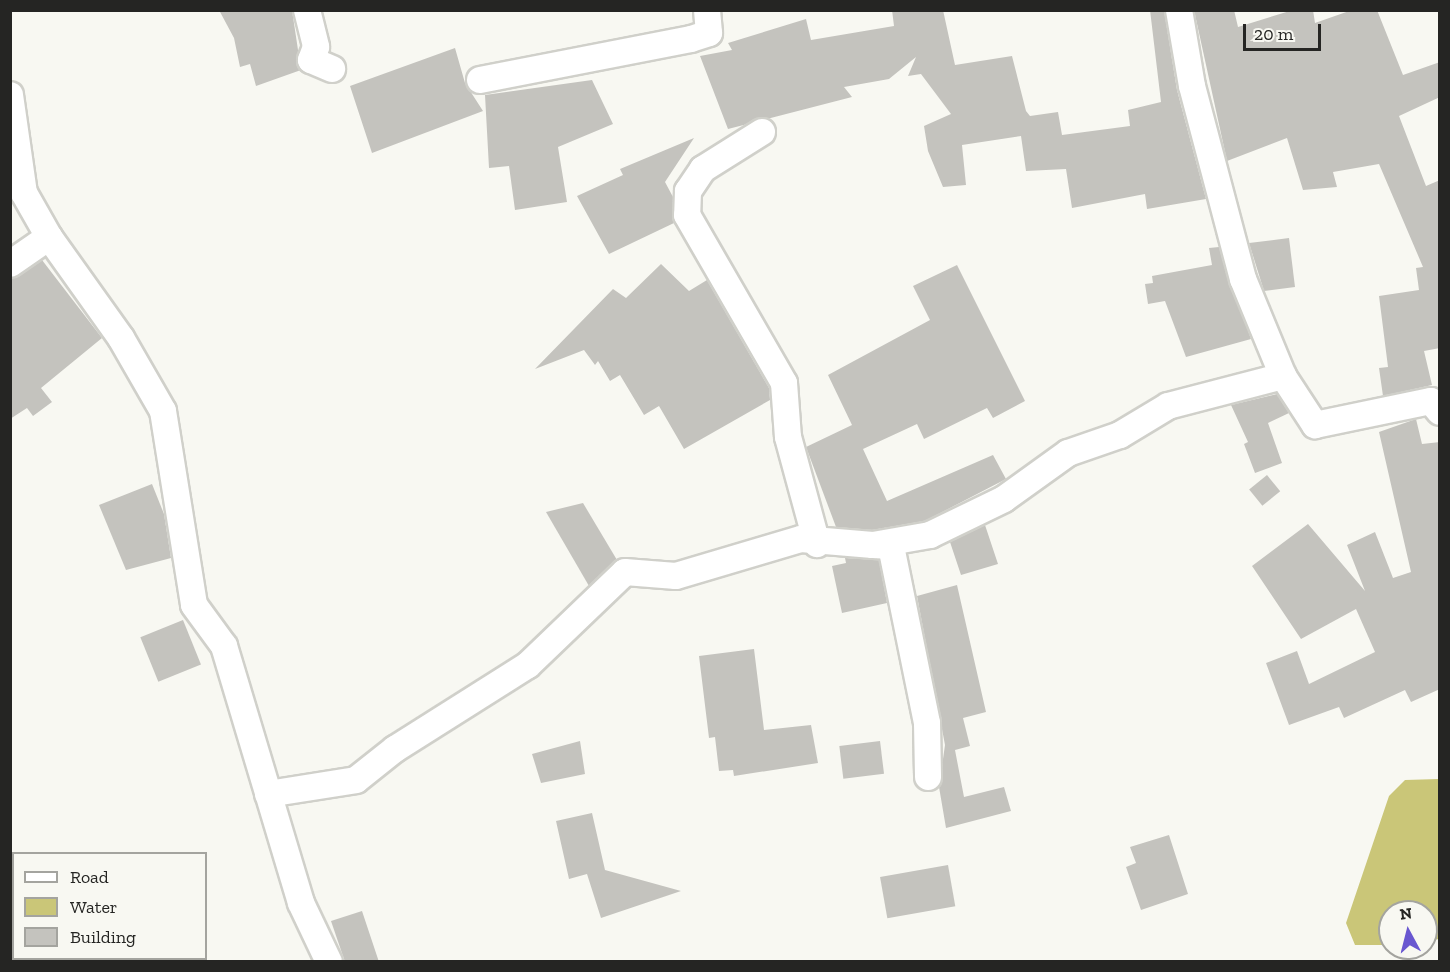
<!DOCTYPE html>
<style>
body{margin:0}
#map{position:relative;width:1450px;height:972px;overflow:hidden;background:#f8f8f2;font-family:"Zilla Slab",serif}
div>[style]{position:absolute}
.water>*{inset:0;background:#cac678}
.building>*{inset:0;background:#c4c3be;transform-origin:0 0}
.roads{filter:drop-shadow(2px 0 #d0d0ca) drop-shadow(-2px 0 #d0d0ca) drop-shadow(0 2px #d0d0ca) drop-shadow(0 -2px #d0d0ca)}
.minor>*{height:26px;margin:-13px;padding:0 13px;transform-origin:13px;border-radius:13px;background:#fff}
span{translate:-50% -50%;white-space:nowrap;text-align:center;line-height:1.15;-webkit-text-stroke:6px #f8f8f2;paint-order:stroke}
.frame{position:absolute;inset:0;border:12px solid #252523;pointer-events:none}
.legend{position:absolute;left:12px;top:852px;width:195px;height:108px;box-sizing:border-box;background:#f8f8f2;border:2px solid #a4a49f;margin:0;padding:8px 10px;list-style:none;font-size:18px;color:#252523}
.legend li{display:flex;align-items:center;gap:12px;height:30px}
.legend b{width:30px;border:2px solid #a4a49f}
.north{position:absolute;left:1378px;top:900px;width:60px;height:60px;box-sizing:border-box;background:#f8f8f2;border:2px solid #a4a49f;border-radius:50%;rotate:353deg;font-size:16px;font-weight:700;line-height:24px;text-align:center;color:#252523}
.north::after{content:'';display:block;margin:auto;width:21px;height:27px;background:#6957d0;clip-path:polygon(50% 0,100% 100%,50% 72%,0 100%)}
.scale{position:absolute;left:1243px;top:24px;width:78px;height:27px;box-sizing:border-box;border:3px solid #252523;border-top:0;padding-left:8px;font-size:18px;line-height:21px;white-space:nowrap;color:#252523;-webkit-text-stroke:4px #f8f8f2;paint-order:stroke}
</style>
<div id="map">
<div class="water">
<i style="clip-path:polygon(1439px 779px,1439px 939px,1426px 941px,1426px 912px,1390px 912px,1382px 945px,1355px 945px,1346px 923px,1389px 796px,1405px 780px)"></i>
</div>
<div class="building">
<i style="clip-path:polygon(219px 10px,292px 10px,301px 70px,256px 86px,250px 64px,240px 67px,234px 38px)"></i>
<i style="clip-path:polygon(892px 10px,943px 10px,955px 65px,1012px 56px,1026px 111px,1030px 116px,1058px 112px,1062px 135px,1130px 126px,1128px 110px,1161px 102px,1150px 10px,1164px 10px,1177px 90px,1206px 199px,1147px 209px,1145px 194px,1072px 208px,1066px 169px,1026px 171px,1021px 136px,962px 145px,966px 185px,943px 187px,928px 151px,924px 126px,951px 114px,921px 74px,908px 76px,916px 57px,889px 79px,844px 87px,852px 97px,728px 129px,700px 56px,732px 50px,728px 43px,806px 19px,811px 40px,894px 26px)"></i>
<i style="clip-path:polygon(1194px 10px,1234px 10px,1238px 27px,1293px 10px,1313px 10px,1315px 23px,1352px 10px,1377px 10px,1403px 75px,1440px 62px,1440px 97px,1399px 116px,1426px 186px,1440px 180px,1440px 348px,1424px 351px,1432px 385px,1383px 396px,1379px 368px,1388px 367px,1379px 296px,1419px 290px,1416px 268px,1423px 267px,1379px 164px,1333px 172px,1337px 187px,1303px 190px,1287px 138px,1227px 161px)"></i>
<i style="clip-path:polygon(455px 48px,465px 83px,483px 111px,372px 153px,350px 86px)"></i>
<i style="clip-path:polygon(592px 80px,613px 124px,558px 147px,567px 202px,515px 210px,509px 166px,489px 168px,485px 95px)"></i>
<i style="clip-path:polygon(694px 138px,665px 182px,673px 197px,674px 223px,609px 254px,577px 196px,623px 175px,620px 169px)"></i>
<i style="clip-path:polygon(1289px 238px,1295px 287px,1264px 291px,1249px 243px)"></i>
<i style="clip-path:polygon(1219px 247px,1251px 339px,1186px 357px,1165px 301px,1148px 304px,1145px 284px,1153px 283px,1152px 276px,1212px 265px,1209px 248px)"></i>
<i style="clip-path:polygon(42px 260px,102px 338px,41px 388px,52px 402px,33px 416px,27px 408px,10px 419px,10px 279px)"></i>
<i style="clip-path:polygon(661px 264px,689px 291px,707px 280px,769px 388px,770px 400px,684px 449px,659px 406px,644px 415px,620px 375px,610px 381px,598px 361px,595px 365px,584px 350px,535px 369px,613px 289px,626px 298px)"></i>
<i style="clip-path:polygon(957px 265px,1025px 401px,993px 418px,987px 408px,924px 439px,917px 424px,863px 449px,887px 501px,993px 455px,1006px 479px,925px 521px,872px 530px,836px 527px,806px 447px,852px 425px,828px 375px,930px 320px,913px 286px)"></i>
<i style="clip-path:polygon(1277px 394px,1289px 413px,1268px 423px,1282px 463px,1255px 473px,1244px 444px,1248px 442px,1231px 405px)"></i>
<i style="clip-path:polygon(1416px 419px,1422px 444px,1440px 442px,1440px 689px,1411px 702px,1405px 690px,1344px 718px,1339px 707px,1289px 725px,1266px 663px,1297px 651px,1309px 684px,1375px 652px,1356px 609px,1301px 639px,1252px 566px,1308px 524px,1365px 591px,1347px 545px,1375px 532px,1393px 578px,1411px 572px,1379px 432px)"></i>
<i style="left:1267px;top:475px;width:21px;height:23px;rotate:51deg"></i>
<i style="clip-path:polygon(152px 484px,164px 514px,171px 558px,126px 570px,99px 505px)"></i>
<i style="clip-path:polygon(583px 503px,617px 560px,589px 586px,546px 512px)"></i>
<i style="clip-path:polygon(985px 525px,998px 564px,961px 575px,950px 542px)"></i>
<i style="clip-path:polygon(845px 558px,879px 560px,887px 603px,842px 613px,832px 566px,846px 563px)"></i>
<i style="clip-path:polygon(957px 585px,986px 712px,963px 718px,970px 746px,955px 750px,964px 797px,1004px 787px,1011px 811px,946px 828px,939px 787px,945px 745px,917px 596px)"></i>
<i style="left:183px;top:620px;width:48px;height:46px;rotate:68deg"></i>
<i style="clip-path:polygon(754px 649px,764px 730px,811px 725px,818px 763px,734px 776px,733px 770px,719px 771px,715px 737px,709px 738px,699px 656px)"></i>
<i style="clip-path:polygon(580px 741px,585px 774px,541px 783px,532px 754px)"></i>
<i style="left:880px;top:741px;width:33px;height:41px;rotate:83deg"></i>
<i style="clip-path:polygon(592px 813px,605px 870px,681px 891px,601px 918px,587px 874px,569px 879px,556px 821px)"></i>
<i style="clip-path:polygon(1169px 835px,1188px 894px,1141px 910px,1126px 867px,1136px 863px,1130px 847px)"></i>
<i style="left:948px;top:865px;width:42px;height:69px;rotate:80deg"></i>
<i style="clip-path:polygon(362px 911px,379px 962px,345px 962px,331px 921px)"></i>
</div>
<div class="roads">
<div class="minor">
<i style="left:307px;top:10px;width:38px;rotate:76deg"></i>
<i style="left:316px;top:47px;width:14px;rotate:111deg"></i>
<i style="left:311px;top:60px;width:23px;rotate:23deg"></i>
<i style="left:1179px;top:10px;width:77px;rotate:80.3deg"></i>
<i style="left:1192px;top:86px;width:200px;rotate:75.2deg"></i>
<i style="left:1243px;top:279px;width:105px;rotate:67.6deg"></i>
<i style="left:1283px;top:376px;width:59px;rotate:56.9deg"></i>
<i style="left:1315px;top:425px;width:118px;rotate:-11.7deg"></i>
<i style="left:1431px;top:401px;width:14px;rotate:51deg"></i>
<i style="left:480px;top:80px;width:215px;rotate:-11deg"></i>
<i style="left:691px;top:39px;width:19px;rotate:-18deg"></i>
<i style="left:709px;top:33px;width:23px;rotate:-95deg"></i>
<i style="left:10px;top:95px;width:99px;rotate:81.9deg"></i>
<i style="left:24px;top:193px;width:51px;rotate:60.4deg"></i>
<i style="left:49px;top:237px;width:47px;rotate:145.3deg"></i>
<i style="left:762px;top:132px;width:70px;rotate:147.9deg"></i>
<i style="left:703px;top:169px;width:27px;rotate:124deg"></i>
<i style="left:688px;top:191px;width:24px;rotate:92deg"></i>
<i style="left:687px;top:215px;width:194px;rotate:60deg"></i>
<i style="left:784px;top:383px;width:54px;rotate:85.8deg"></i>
<i style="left:788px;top:437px;width:111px;rotate:74.8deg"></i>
<i style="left:49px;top:237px;width:124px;rotate:54.5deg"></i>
<i style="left:121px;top:338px;width:84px;rotate:60.1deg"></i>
<i style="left:163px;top:411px;width:196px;rotate:80.9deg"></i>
<i style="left:194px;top:605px;width:51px;rotate:53.8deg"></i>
<i style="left:224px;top:646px;width:268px;rotate:73.3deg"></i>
<i style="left:301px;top:903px;width:65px;rotate:64.6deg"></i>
<i style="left:873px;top:545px;width:18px;rotate:3deg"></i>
<i style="left:891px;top:546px;width:181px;rotate:78.5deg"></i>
<i style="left:927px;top:723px;width:54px;rotate:88.9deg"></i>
<i style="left:268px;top:794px;width:89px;rotate:-9deg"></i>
<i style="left:356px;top:780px;width:50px;rotate:-38.5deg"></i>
<i style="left:395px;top:749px;width:157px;rotate:-32.3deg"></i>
<i style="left:528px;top:665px;width:134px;rotate:-43.8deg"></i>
<i style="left:625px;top:572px;width:51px;rotate:4.5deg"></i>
<i style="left:676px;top:576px;width:130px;rotate:-16.5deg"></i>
<i style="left:801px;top:539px;width:72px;rotate:4.8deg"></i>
<i style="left:873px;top:545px;width:58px;rotate:-10deg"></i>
<i style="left:930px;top:535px;width:82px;rotate:-25.9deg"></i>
<i style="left:1004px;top:499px;width:79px;rotate:-35.7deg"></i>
<i style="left:1068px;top:453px;width:55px;rotate:-19.1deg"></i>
<i style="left:1120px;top:435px;width:56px;rotate:-31.1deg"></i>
<i style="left:1168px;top:406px;width:119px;rotate:-14.6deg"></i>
</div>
</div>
<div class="frame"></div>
<ul class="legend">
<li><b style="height:8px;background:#fff"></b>Road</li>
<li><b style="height:16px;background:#cac678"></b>Water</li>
<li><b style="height:16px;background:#c4c3be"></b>Building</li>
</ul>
<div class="north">N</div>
<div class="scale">20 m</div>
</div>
